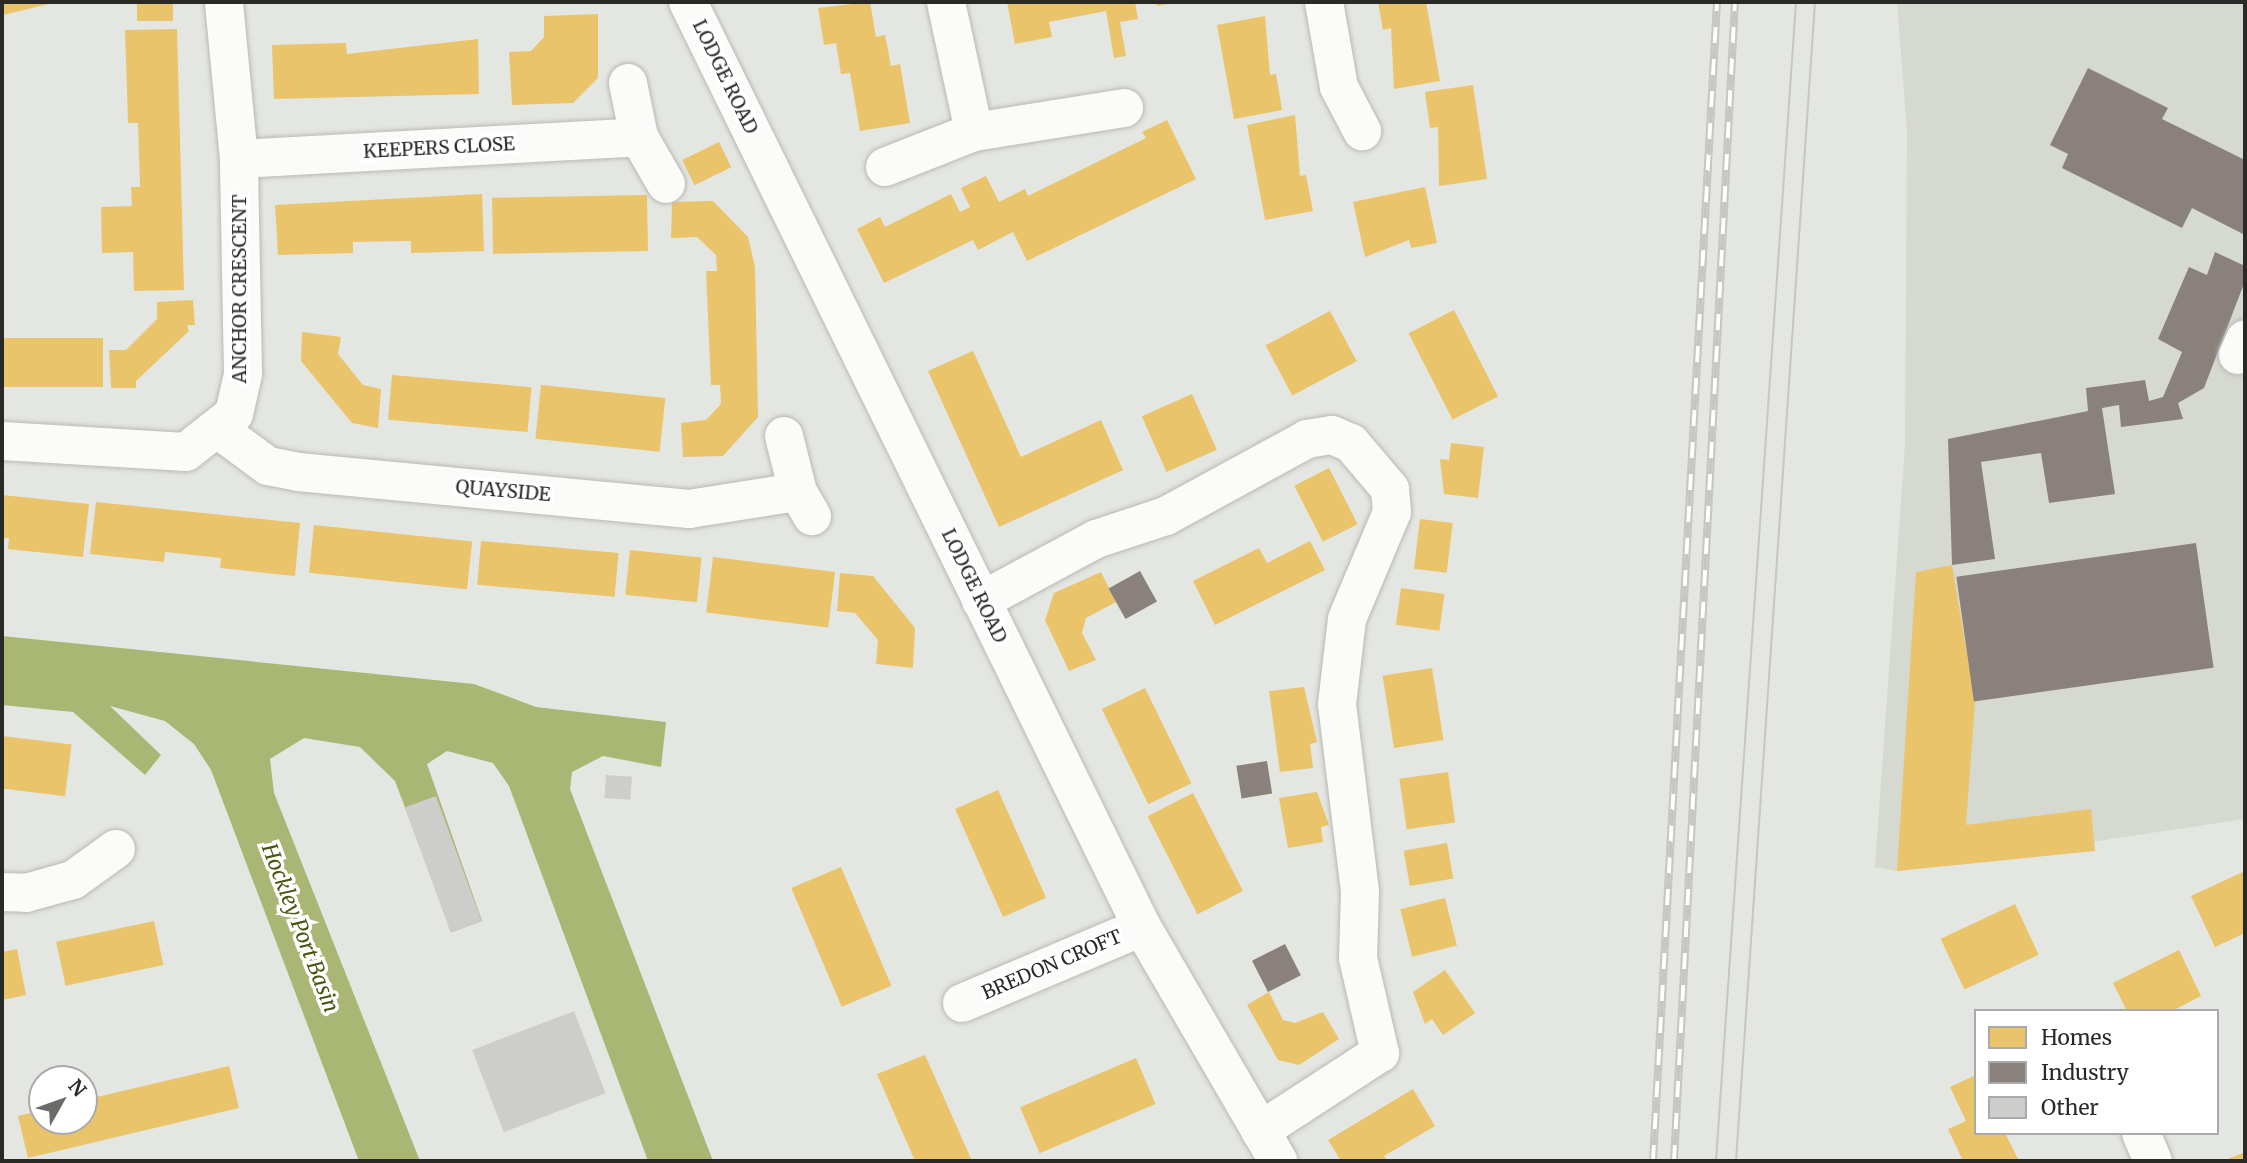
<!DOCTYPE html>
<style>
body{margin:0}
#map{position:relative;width:2247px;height:1163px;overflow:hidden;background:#e4e6e1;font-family:Merriweather,serif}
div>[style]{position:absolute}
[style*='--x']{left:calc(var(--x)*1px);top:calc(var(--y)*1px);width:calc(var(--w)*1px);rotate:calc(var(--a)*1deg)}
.built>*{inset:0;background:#d6d9cf}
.water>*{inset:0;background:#a9b674}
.homes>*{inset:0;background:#e9c46a;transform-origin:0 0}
.industry>*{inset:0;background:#8a817c;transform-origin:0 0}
.building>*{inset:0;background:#cdcecc;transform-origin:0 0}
.roads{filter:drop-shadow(0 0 2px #b8b9b6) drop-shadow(0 0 2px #b8b9b6)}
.minor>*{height:38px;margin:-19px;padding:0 19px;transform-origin:19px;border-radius:19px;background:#fbfbfa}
.tram>*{height:2px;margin:-1px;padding:0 1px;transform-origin:1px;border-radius:1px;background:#c5c6c5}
.rail>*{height:8px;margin-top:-4px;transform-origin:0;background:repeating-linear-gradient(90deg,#fff 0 16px,#c5c6c5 0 32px);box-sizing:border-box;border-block:2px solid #c5c6c5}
span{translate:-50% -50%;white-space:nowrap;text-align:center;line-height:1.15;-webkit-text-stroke:7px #fff;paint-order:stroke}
.street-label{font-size:19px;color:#292a27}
.water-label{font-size:21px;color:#49540f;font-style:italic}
.frame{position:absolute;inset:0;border:4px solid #292a27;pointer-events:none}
.legend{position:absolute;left:1974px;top:1009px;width:245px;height:126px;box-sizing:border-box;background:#fff;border:2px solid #a9aaa9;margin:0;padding:9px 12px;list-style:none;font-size:21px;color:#292a27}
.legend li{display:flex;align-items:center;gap:14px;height:35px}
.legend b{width:35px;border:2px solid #a9aaa9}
.north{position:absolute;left:28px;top:1065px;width:70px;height:70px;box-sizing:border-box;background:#fff;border:2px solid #a9aaa9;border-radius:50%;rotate:50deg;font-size:19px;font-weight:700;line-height:28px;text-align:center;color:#292a27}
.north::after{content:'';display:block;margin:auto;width:24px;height:32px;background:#6a6c68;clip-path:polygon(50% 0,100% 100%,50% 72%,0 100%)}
</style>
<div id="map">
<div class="built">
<i style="clip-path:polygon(1897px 2px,2245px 2px,2245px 819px,1897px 871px,1875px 867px,1905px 444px,1907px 132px)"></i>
</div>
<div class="water">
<i style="clip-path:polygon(2px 636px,474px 684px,536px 707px,666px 722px,661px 767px,603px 756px,572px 772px,570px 789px,713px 1161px,648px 1161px,509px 786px,493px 763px,447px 751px,427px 764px,482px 921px,452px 932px,395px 781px,360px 747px,304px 738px,270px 759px,274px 793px,420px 1161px,359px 1161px,211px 770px,194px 744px,165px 721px,110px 706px,161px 755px,145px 775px,73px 712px,2px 705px)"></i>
</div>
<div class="homes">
<i style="clip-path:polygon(2px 2px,53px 2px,53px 3px,3px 15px)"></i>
<i style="left:137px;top:2px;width:36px;height:19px"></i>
<i style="clip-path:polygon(870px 2px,876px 37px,885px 35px,891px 66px,900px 64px,910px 123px,860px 131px,850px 73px,841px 74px,836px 43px,824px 45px,818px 8px)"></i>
<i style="clip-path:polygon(1007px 2px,1135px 2px,1138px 19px,1120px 22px,1126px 56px,1114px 58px,1106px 11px,1049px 22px,1052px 37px,1015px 44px)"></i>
<i style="clip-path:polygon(1156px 2px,1173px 2px,1173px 3px,1157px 6px)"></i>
<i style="clip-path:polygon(1378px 2px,1426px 2px,1440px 81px,1394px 89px,1391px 28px,1383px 30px)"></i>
<i style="clip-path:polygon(598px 14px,598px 78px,573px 103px,512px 105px,509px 52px,531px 51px,544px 37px,544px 16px)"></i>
<i style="clip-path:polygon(1265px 16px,1270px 75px,1276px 74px,1282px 110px,1234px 119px,1217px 25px)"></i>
<i style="clip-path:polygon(177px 29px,184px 290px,134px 291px,133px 252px,102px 253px,101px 207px,132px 206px,131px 187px,140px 187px,138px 123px,128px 123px,125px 30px)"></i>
<i style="clip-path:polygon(478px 39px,479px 94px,274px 99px,272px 45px,346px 43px,347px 54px)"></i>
<i style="clip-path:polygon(1473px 85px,1487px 179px,1439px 186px,1438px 127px,1430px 128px,1425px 92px)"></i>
<i style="clip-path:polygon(1295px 115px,1300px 176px,1306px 175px,1313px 211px,1265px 220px,1247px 125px)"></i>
<i style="clip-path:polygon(1167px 120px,1196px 179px,1027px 261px,1013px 232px,978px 250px,973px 240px,884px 283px,857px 229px,880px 217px,885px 227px,951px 194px,960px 212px,970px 207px,961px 188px,986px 176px,999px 202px,1025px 189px,1028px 196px,1146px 138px,1142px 132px)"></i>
<i style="left:719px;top:142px;width:28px;height:41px;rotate:64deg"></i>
<i style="clip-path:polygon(1425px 187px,1437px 243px,1411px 248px,1409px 240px,1365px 257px,1353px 202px)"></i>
<i style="clip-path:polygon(482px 194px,484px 251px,411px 253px,411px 241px,353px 242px,353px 253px,278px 255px,275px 205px)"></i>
<i style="left:647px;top:195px;width:56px;height:155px;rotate:89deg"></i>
<i style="clip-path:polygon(713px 201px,748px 237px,755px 267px,758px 417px,723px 456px,683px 457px,681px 423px,706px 420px,721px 404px,720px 385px,711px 385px,706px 271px,717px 271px,716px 255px,697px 237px,671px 238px,672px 202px)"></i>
<i style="clip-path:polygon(193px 300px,195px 325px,187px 325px,189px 331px,136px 381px,136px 388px,111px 388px,109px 350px,126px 350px,157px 319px,157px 302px)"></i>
<i style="left:1454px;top:310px;width:97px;height:51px;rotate:63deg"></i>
<i style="left:1330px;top:311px;width:57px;height:73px;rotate:62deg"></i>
<i style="clip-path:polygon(302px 332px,341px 337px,338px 354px,363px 385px,381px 389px,378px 428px,352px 423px,301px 361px)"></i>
<i style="left:2px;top:338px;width:101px;height:49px"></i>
<i style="clip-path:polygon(973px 351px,1021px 457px,1101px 420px,1123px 470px,999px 527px,928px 371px)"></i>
<i style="left:392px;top:375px;width:140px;height:45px;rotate:5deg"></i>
<i style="left:541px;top:385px;width:125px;height:54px;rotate:6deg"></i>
<i style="left:1192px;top:394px;width:61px;height:55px;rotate:66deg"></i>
<i style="clip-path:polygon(1451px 443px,1484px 447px,1478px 498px,1444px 494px,1440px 459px,1449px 460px)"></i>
<i style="left:1329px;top:468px;width:63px;height:39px;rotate:63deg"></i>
<i style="clip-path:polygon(2px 495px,89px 504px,83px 557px,8px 549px,9px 538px,2px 538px)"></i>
<i style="clip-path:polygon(96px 502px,300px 523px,295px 576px,220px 568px,221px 558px,165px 552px,164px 562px,90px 554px)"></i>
<i style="left:1420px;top:519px;width:33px;height:50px;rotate:7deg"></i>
<i style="left:314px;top:525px;width:159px;height:48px;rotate:6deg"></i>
<i style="left:481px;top:541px;width:138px;height:44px;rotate:5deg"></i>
<i style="clip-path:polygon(1310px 541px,1325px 570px,1215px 625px,1193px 581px,1259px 548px,1267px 563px)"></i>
<i style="left:630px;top:550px;width:72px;height:45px;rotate:6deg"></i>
<i style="left:713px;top:557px;width:123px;height:56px;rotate:7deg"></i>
<i style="clip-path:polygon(1952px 565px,1975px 702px,1966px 825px,2091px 809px,2095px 851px,1897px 871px,1916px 572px)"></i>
<i style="clip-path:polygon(1101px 572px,1116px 602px,1086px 618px,1082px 633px,1096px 660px,1069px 671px,1045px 620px,1054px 593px)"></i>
<i style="clip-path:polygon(840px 573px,873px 576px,915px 628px,913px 668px,876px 664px,878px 640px,855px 613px,837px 611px)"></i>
<i style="left:1401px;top:588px;width:44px;height:37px;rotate:8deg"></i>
<i style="left:1432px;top:668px;width:73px;height:50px;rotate:81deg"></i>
<i style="clip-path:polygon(1304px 687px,1317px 742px,1310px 744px,1313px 768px,1280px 772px,1269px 691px)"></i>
<i style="left:1145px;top:688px;width:106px;height:48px;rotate:64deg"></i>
<i style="left:2px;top:736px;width:70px;height:52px;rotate:7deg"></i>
<i style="left:1448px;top:772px;width:51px;height:49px;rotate:82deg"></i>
<i style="left:998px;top:790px;width:118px;height:47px;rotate:66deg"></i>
<i style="clip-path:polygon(1317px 792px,1329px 825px,1321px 827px,1323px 842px,1288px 848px,1279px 798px)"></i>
<i style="left:1193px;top:793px;width:110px;height:51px;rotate:63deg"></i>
<i style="left:1447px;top:843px;width:36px;height:44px;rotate:80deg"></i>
<i style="left:841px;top:867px;width:129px;height:54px;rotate:67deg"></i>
<i style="clip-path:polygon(2245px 871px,2245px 933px,2215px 947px,2191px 896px)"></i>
<i style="left:1445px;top:898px;width:49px;height:46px;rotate:76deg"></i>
<i style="left:2015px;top:904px;width:56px;height:82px;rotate:65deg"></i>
<i style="left:154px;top:921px;width:45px;height:100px;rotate:78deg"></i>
<i style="clip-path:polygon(17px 949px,26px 995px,2px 1000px,2px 952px)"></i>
<i style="clip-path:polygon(2179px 950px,2201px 996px,2172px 1011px,2127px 1011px,2113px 983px)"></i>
<i style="clip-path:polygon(1445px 970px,1475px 1013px,1443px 1035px,1432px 1019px,1425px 1024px,1413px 992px)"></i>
<i style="clip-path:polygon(1269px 992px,1283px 1020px,1295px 1023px,1323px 1012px,1339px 1039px,1299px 1065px,1278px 1060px,1247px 1005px)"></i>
<i style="clip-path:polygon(925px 1055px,972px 1161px,915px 1161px,877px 1074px)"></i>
<i style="left:1136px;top:1058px;width:50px;height:126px;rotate:67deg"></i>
<i style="clip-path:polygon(229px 1066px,239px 1108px,28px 1158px,18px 1116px,42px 1110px,42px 1121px,84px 1121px,84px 1100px)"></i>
<i style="clip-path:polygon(1976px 1075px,1976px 1133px,2005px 1133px,2019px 1161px,1963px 1161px,1948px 1129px,1966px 1121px,1950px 1087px)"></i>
<i style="clip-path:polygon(1413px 1089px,1435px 1126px,1384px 1156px,1387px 1161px,1341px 1161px,1328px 1140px)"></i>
<i style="clip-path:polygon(2245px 1152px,2245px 1161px,2223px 1161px)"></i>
</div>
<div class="industry">
<i style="clip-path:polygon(2088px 68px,2168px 108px,2162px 119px,2245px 160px,2245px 235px,2192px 208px,2182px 228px,2062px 168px,2068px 154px,2050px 145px)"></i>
<i style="clip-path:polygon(2215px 252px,2245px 266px,2245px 281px,2204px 388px,2178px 403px,2183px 419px,2121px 427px,2119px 405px,2102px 408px,2115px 494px,2049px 503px,2041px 453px,1981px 462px,1995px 559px,1952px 565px,1948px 439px,2088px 411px,2086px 388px,2145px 380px,2149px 401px,2163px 397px,2182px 352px,2158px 339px,2189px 267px,2207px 275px)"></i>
<i style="left:2196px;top:543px;width:126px;height:242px;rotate:82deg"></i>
<i style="left:1140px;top:571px;width:35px;height:36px;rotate:61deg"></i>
<i style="left:1267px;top:761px;width:33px;height:31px;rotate:81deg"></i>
<i style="left:1285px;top:944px;width:35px;height:37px;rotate:63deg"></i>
</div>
<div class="building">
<i style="left:606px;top:775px;width:26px;height:23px;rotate:4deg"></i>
<i style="left:436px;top:796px;width:133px;height:33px;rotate:70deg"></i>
<i style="left:574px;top:1011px;width:88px;height:109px;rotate:69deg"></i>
</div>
<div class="roads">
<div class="minor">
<i style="--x:688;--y:2;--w:1030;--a:63.86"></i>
<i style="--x:1142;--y:927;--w:271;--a:59.8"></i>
<i style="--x:946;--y:2;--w:133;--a:77.8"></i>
<i style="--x:1324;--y:2;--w:86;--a:80"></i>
<i style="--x:1339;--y:87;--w:50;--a:62.4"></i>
<i style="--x:628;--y:83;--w:55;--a:78.5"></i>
<i style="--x:639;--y:137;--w:54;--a:60.1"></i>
<i style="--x:239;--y:159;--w:401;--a:-3.1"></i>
<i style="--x:885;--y:167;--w:96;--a:-21.5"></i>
<i style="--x:974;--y:132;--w:152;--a:-9.1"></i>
<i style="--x:2238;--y:355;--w:17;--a:-66"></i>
<i style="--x:219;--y:430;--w:61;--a:36.3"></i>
<i style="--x:268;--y:466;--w:31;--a:11"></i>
<i style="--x:298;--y:472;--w:393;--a:5.4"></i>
<i style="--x:689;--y:509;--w:110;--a:-8.9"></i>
<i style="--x:784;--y:436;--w:58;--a:76"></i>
<i style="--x:798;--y:492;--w:28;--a:60"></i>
<i style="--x:2;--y:441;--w:184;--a:3.4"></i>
<i style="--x:186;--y:452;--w:61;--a:-38.4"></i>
<i style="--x:234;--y:414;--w:41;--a:-77.3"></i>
<i style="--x:243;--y:374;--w:215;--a:-91.1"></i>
<i style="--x:239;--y:159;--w:158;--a:-95.5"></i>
<i style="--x:981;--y:601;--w:131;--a:-28.3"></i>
<i style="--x:1096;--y:539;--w:74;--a:-18.2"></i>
<i style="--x:1166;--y:516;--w:161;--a:-28.6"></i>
<i style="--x:1307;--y:439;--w:25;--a:-9"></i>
<i style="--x:1332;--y:435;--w:21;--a:23"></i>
<i style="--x:1351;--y:443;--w:60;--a:49.7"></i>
<i style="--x:1390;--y:489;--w:23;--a:85"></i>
<i style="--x:1392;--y:512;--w:116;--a:112.8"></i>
<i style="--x:1347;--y:619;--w:86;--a:96.7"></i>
<i style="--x:1337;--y:704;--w:189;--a:83"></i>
<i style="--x:1360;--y:892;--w:66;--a:91.7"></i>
<i style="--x:1358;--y:958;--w:98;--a:77"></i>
<i style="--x:1380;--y:1053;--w:143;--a:147"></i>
<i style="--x:2;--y:892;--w:24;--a:2"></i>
<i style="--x:26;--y:893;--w:49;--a:-15.5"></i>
<i style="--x:73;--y:880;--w:53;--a:-35.8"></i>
<i style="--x:962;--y:1003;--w:195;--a:-22.9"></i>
<i style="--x:2141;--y:1133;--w:30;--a:67"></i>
</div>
</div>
<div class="tram">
<i style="--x:1716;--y:1161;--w:1162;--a:-86.05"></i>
<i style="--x:1736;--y:1161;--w:1162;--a:-86.1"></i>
</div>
<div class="rail">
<i style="--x:1653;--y:1161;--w:1161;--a:-86.84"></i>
<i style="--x:1674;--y:1161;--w:1161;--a:-86.99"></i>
</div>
<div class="street-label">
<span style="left:725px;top:77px;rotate:64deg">LODGE ROAD</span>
<span style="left:439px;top:148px;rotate:-3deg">KEEPERS CLOSE</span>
<span style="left:240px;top:289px;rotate:-90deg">ANCHOR CRESCENT</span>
<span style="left:503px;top:491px;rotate:5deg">QUAYSIDE</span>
<span style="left:974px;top:586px;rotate:64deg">LODGE ROAD</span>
<span style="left:1052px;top:965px;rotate:-23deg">BREDON CROFT</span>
</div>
<div class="water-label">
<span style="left:300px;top:928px;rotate:69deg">Hockley Port Basin</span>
</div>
<div class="frame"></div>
<ul class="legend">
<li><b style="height:19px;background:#e9c46a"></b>Homes</li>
<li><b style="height:19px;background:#8a817c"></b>Industry</li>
<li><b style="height:19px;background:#cdcecc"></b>Other</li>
</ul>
<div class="north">N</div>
</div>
